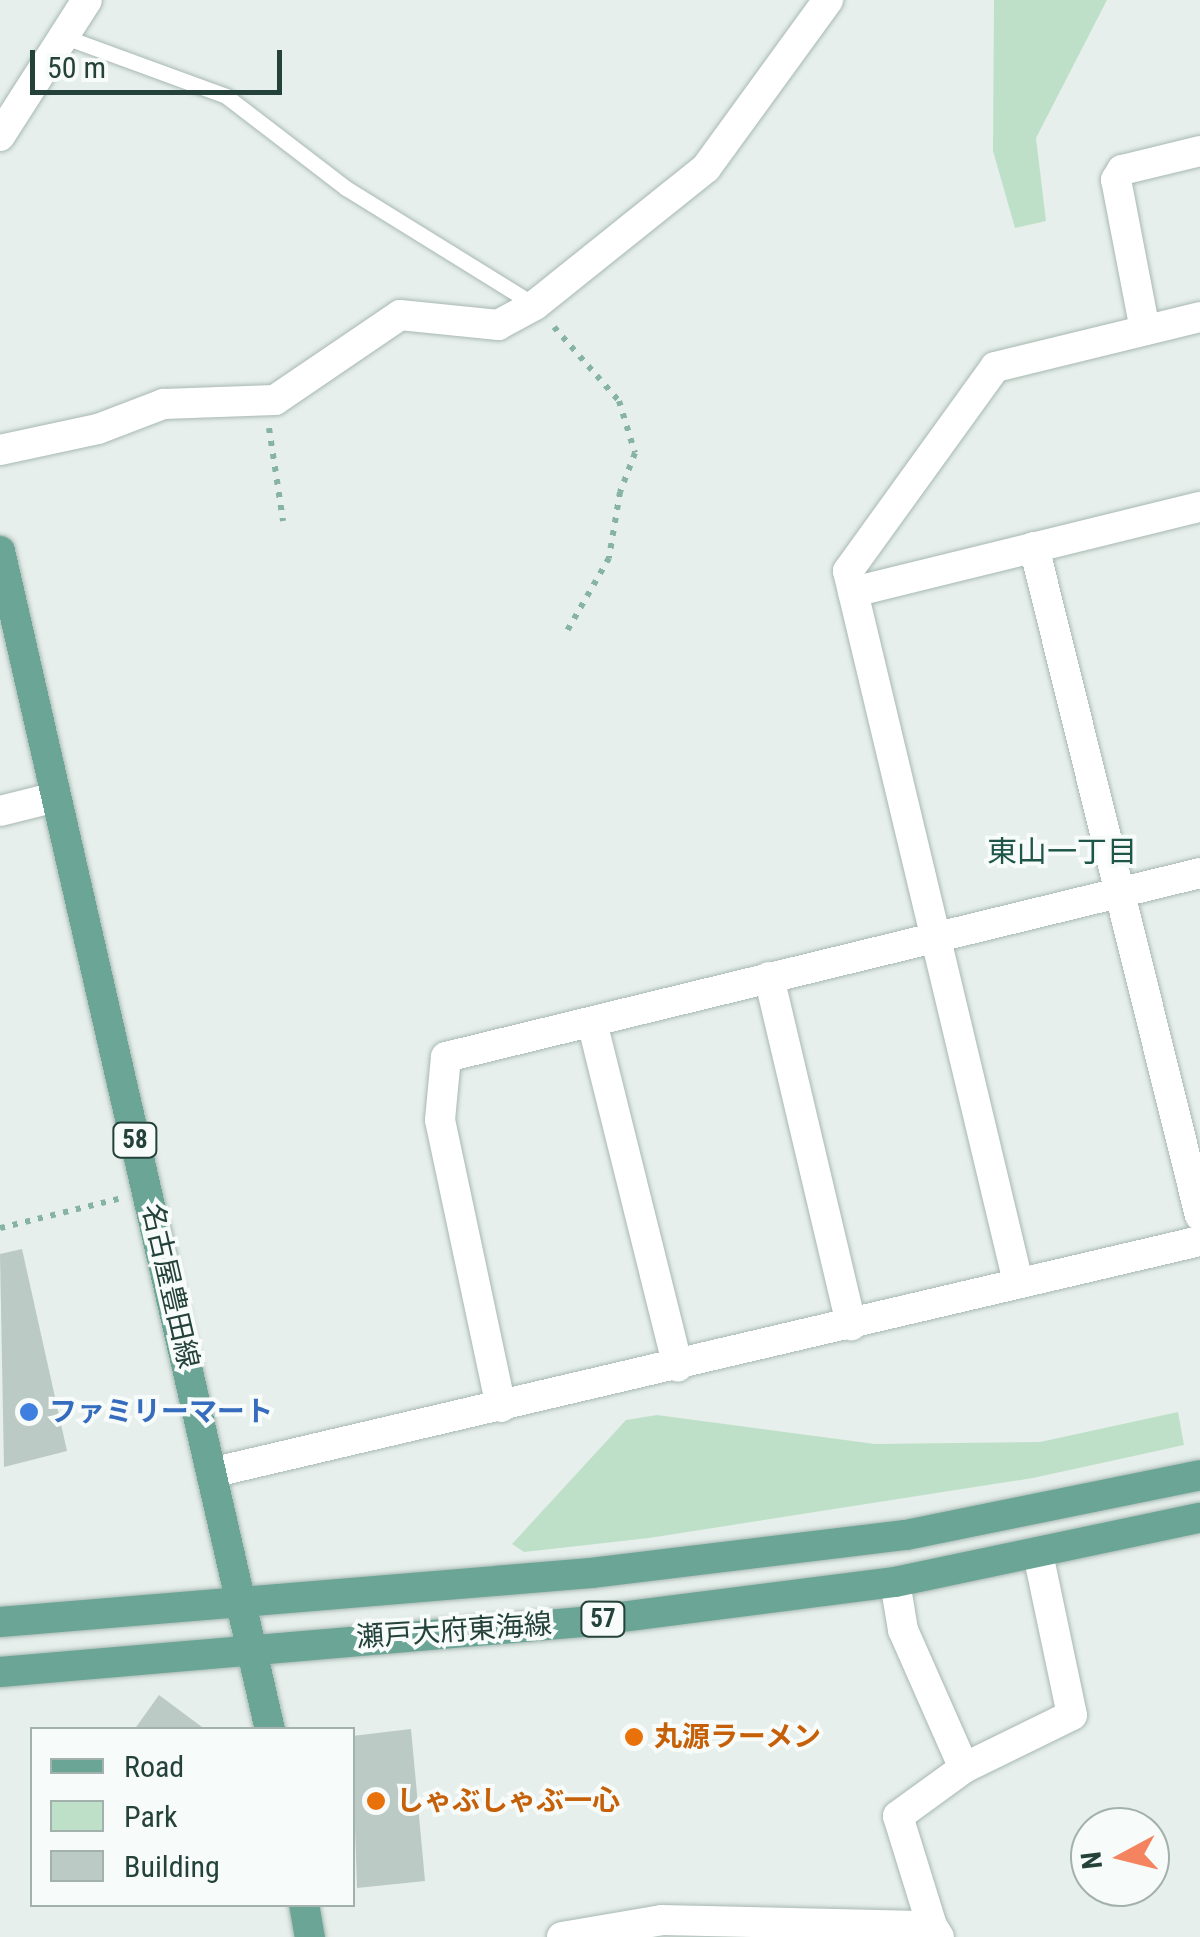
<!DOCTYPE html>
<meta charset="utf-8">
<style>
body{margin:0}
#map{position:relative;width:1200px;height:1937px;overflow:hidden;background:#e6efeb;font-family:"Roboto Condensed","Noto Sans JP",sans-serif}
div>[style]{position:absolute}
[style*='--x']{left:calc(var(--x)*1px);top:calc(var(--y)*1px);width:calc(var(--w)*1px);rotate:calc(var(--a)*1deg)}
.green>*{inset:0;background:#bfe0c8}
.building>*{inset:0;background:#bbcac4}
.path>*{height:6px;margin-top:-3px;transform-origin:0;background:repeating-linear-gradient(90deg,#86b3a5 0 5px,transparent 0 13px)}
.roads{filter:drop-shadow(0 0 2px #a8b8b2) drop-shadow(0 0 2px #a8b8b2)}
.service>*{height:15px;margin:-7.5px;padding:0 7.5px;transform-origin:7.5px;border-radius:7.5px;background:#fff}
.minor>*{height:30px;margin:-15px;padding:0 15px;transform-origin:15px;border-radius:15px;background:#fff}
.primary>*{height:30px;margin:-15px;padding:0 15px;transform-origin:15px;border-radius:15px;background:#6aa596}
.dots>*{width:28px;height:28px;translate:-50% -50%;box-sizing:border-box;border:5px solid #f7fbf9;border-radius:50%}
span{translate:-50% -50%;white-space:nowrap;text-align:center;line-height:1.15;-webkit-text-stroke:8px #f7fbf9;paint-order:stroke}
.shield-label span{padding:2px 8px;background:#f7fbf9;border:2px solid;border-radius:8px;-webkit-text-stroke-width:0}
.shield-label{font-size:25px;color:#24423a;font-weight:700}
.street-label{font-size:28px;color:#24423a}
.shop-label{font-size:28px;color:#366cbe;font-weight:700}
.left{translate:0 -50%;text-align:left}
.food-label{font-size:28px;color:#c56008;font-weight:700}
.neighbourhood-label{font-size:30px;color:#1f5548}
.legend{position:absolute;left:30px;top:1727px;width:325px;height:180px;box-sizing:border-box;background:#f7fbf9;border:2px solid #a3b1ad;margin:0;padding:12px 18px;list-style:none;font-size:30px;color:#24423a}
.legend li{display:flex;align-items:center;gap:20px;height:50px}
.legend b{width:50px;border:2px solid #a3b1ad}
.north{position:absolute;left:1070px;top:1807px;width:100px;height:100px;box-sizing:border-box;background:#f7fbf9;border:2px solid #a3b1ad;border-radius:50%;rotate:263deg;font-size:28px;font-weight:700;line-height:40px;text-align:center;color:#24423a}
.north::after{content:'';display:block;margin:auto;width:35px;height:45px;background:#f4845f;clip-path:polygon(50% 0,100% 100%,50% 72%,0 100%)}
.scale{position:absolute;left:30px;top:50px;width:252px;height:45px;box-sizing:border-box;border:5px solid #24423a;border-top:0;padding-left:12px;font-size:30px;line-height:35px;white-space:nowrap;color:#24423a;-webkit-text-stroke:8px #f7fbf9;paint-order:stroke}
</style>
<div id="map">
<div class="green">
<i style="clip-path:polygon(994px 0,1107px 0,1036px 138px,1046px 221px,1015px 228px,993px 151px)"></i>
<i style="clip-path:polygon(1178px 1412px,1184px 1445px,1033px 1478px,649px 1538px,524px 1552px,512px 1544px,626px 1420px,657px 1415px,875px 1444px,1040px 1442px)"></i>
</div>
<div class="building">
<i style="clip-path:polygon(22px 1249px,67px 1451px,4px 1467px,0 1254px)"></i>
<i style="clip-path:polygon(159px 1695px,206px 1730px,134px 1730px)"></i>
<i style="clip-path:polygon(411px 1729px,425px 1881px,357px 1888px,352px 1736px)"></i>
</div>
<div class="path">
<i style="--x:554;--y:327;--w:98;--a:48.7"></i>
<i style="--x:619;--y:401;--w:54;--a:72.9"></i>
<i style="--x:635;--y:453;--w:42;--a:111"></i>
<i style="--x:620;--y:492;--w:67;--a:99.5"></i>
<i style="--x:609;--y:558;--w:84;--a:119.9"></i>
<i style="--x:269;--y:428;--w:94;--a:81.4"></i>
<i style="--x:0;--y:1228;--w:122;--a:-13.8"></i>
</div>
<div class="roads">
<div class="service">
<i style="--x:65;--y:37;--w:171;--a:20.1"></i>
<i style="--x:226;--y:96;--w:151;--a:37.5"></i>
<i style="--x:346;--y:188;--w:222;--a:31.8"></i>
</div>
<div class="minor">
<i style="--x:0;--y:136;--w:161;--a:-57.4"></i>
<i style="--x:1145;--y:330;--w:153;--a:-100.9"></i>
<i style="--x:1116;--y:180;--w:12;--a:-59"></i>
<i style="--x:1122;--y:170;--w:80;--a:-13.7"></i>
<i style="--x:0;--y:450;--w:100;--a:-12.1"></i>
<i style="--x:98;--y:429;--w:70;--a:-21"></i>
<i style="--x:163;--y:404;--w:112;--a:-2"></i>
<i style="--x:275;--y:400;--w:151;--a:-34.2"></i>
<i style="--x:400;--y:315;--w:99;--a:5.8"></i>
<i style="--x:498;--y:325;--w:42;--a:-28.4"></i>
<i style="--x:535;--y:305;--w:219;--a:-38.7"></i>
<i style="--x:706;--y:168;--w:208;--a:-54"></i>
<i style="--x:1034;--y:547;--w:689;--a:76.06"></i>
<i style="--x:853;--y:592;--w:357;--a:-13.8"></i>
<i style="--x:0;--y:811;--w:54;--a:-14"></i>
<i style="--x:769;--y:977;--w:358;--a:76.7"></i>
<i style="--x:592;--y:1022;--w:355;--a:76"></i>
<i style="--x:1018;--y:1282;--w:731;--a:-103.45"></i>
<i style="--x:848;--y:571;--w:251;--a:-54.2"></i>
<i style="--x:995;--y:367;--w:211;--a:-13.7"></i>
<i style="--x:501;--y:1407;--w:293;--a:-102"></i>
<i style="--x:440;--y:1120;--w:63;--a:-84.6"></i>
<i style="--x:446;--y:1057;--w:776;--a:-13.71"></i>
<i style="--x:215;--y:1472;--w:1012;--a:-13.2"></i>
<i style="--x:895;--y:1582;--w:49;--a:80.5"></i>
<i style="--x:903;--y:1630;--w:151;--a:66.2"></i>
<i style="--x:932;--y:1926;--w:115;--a:-107.2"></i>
<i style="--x:898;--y:1816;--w:82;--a:-36"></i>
<i style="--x:964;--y:1768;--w:120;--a:-26.1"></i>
<i style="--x:1072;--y:1715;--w:165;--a:-101.9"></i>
<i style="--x:562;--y:1937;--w:101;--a:-9.6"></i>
<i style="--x:662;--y:1920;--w:270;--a:1.3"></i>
<i style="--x:932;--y:1926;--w:13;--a:58"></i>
</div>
<div class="primary">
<i style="--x:0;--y:551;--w:1210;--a:77.1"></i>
<i style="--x:0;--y:1622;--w:593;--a:-4.74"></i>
<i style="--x:591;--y:1573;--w:317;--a:-6.9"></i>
<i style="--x:906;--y:1535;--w:300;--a:-11.5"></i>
<i style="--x:0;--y:1672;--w:584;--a:-4.91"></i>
<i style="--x:582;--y:1622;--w:316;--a:-7.3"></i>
<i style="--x:895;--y:1582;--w:312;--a:-11.9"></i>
<i style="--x:304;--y:1904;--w:34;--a:80"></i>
</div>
</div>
<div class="dots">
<i style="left:29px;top:1412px;background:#3f7fe0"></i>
<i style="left:634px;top:1737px;background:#e8710a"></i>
<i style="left:376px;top:1801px;background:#e8710a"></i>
</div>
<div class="shield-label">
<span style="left:135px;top:1140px">58</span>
<span style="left:603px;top:1619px">57</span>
</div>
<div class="street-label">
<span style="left:170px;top:1286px;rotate:77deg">名古屋豊田線</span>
<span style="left:454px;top:1631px;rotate:-4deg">瀬戸大府東海線</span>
</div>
<div class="shop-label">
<span class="left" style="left:49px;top:1412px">ファミリーマート</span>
</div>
<div class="food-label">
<span class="left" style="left:654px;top:1737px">丸源ラーメン</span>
<span class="left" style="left:396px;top:1801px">しゃぶしゃぶ一心</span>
</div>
<div class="neighbourhood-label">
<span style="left:1062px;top:852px">東山一丁目</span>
</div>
<ul class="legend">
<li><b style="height:12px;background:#6aa596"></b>Road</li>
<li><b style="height:28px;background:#bfe0c8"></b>Park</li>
<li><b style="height:28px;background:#bbcac4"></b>Building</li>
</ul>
<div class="north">N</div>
<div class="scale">50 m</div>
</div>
